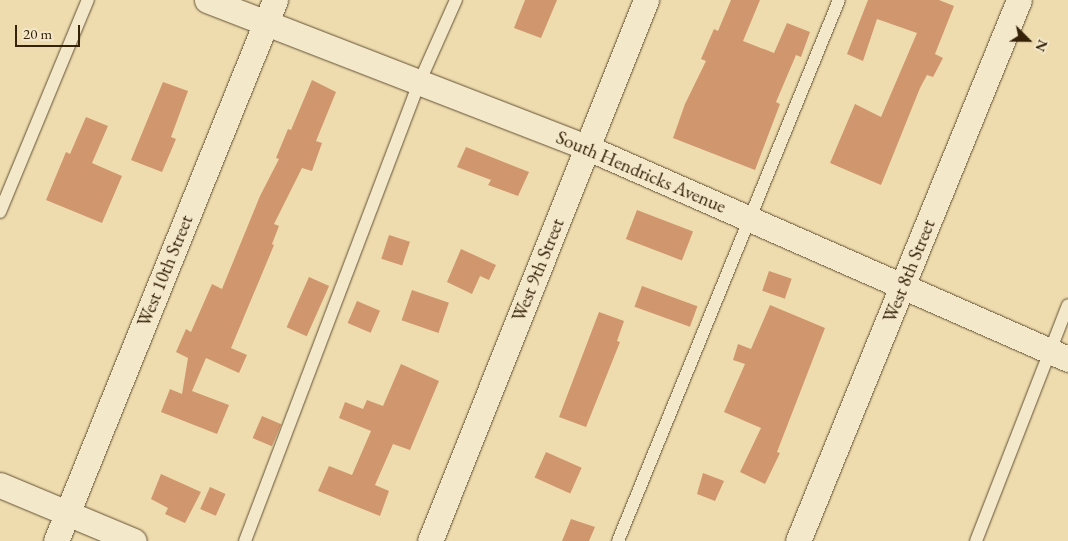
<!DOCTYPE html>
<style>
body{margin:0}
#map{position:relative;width:1068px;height:541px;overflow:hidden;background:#eedcaf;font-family:"EB Garamond",serif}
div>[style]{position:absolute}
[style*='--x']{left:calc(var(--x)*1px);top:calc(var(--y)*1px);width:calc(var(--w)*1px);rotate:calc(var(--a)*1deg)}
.building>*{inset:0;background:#d0966d;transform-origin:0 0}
.roads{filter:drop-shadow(0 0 1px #635032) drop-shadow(0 0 1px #635032)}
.service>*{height:12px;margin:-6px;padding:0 6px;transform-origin:6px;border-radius:6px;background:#f4e8cb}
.minor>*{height:25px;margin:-12.5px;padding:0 12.5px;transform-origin:12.5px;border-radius:12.5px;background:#f4e8cb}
span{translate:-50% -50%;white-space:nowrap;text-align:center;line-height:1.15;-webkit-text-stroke:4px #f4e8cb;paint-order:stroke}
.street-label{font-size:19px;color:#352208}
.north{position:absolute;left:1003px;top:15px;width:50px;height:50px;-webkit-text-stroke:4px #f4e8cb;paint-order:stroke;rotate:113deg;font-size:14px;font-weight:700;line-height:20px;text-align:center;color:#352208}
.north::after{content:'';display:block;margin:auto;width:18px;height:22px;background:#352208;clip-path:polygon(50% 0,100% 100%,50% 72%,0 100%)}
.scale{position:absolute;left:15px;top:25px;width:65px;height:22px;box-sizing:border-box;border:2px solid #352208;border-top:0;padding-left:6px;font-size:15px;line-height:18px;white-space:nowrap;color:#352208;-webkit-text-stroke:4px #f4e8cb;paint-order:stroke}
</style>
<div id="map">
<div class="building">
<i style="clip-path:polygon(525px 0,557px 0,541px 38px,514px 28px)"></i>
<i style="clip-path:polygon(731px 0,760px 0,743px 41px,774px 53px,787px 23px,810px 32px,801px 57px,796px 55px,776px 102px,780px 104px,755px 170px,673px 138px,685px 104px,706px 61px,701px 59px,714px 29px,718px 31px)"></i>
<i style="clip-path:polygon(868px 0,939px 0,954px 6px,935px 54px,943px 58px,933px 77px,927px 75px,920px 88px,881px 185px,830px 163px,855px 104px,881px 117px,917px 33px,877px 19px,863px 61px,847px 54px)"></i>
<i style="clip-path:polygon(312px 80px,336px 92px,316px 141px,322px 143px,312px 171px,302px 168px,274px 224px,279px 226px,272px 244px,274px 245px,231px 348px,247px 355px,239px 373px,206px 358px,192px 391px,229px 405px,217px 434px,161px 412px,170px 389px,182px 394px,188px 358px,176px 352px,186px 329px,191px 332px,212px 284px,222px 289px,260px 196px,279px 159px,276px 158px,288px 129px,291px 130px)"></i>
<i style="clip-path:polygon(163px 82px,188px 91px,171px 137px,176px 139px,162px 172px,131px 160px)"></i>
<i style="clip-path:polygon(86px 117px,108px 126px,92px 163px,122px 176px,102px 223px,46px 200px,66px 152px,70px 154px)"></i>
<i style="clip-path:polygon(466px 147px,529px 172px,518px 196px,488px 185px,491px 180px,457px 167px)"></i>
<i style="left:637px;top:210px;width:60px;height:31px;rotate:21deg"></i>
<i style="left:389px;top:235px;width:22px;height:25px;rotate:18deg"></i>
<i style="clip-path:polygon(461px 249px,496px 265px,489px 280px,480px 276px,472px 294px,447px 282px)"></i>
<i style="left:769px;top:271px;width:24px;height:21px;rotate:19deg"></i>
<i style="left:309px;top:277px;width:22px;height:55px;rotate:24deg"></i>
<i style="left:642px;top:286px;width:59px;height:22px;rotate:20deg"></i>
<i style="left:412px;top:290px;width:39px;height:32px;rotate:19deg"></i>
<i style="left:357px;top:301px;width:25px;height:24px;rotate:23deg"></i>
<i style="clip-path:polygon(770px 305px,825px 328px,777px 452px,780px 453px,765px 484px,740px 472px,761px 428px,724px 412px,745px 364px,733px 360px,738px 344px,751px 349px)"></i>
<i style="clip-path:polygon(599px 312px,624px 321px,617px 341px,620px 342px,586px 427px,559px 417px)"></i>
<i style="clip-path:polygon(401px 364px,439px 381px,410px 450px,393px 444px,375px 485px,389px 491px,380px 516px,318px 491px,329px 466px,352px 475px,371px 431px,339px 418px,345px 402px,363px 409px,367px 400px,383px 406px)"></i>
<i style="left:262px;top:416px;width:21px;height:24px;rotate:23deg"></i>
<i style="left:546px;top:452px;width:39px;height:28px;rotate:24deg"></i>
<i style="clip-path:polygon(703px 473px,724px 481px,715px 501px,697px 494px)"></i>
<i style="clip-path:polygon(161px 474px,201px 492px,185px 523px,165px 514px,168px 508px,151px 499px)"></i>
<i style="left:210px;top:487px;width:17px;height:24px;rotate:24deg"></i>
<i style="clip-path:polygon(571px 519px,595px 527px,589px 541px,562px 541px)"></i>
</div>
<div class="roads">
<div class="service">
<i style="--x:0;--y:212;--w:230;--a:-67.5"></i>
<i style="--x:245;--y:541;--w:490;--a:-69.2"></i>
<i style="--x:419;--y:83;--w:91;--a:-66"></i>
<i style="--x:618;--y:541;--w:584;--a:-67.78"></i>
<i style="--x:976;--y:541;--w:253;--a:-68.7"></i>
</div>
<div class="minor">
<i style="--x:207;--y:0;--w:407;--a:21.2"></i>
<i style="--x:586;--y:147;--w:527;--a:23.74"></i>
<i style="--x:0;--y:485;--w:145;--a:22.7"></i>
<i style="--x:56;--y:541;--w:584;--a:-67.96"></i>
<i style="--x:430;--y:541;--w:583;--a:-68.24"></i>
<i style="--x:798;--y:541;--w:584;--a:-67.78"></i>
</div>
</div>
<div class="street-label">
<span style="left:641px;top:172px;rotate:23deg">South Hendricks Avenue</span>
<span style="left:538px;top:270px;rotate:-68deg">West 9th Street</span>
<span style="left:165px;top:271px;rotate:-68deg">West 10th Street</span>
<span style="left:909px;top:271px;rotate:-68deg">West 8th Street</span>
</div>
<div class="north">N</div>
<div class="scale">20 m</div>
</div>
